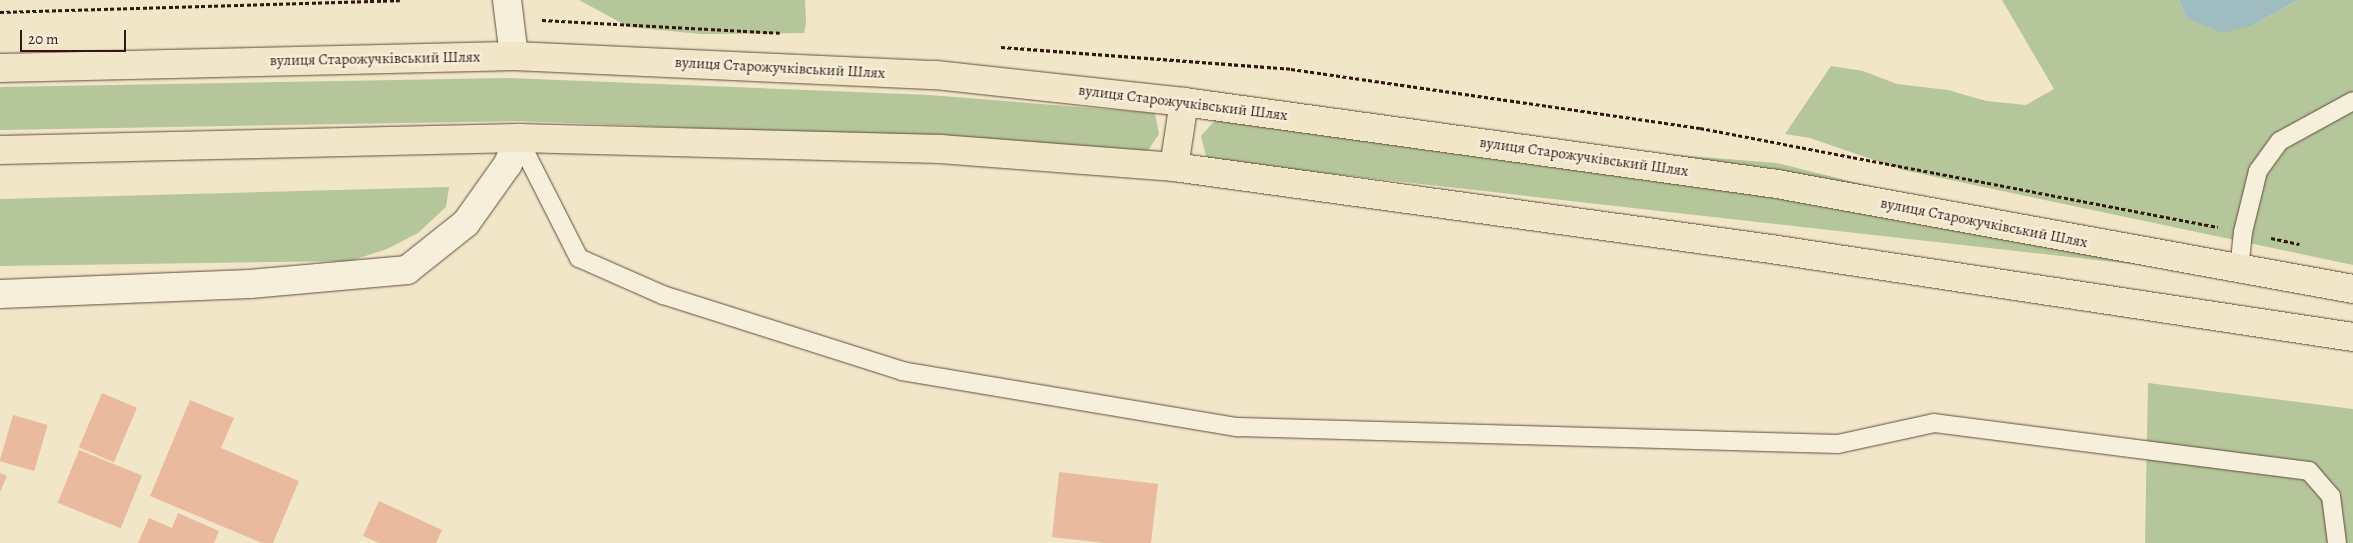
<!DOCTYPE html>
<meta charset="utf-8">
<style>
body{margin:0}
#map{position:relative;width:2353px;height:543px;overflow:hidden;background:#f1e6c8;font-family:Alegreya,serif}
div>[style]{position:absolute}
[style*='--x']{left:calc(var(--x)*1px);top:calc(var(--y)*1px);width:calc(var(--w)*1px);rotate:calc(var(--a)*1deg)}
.green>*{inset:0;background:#b4c69a}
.water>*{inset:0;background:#9fbdc0}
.building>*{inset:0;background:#eaba9e;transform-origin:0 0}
.path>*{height:3px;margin-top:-1.5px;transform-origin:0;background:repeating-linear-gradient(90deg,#33170e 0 4px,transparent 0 6.5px)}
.roads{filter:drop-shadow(0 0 1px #624b3c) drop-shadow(0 0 1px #624b3c)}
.service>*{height:18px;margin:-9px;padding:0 9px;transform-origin:9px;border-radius:9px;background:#f6efdb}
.tertiary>*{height:28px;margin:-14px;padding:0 14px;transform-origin:14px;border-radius:14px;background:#f6efdb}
.primary>*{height:28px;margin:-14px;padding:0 14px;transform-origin:14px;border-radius:14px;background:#f1e6c8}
span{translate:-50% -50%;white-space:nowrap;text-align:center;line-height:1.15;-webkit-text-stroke:4.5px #f6efdb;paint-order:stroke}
.street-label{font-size:15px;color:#33170e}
.scale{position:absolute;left:20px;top:30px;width:106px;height:22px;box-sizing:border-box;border:2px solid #33170e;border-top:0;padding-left:6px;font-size:15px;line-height:18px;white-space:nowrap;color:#33170e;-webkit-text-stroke:4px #f6efdb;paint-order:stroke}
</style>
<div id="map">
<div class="green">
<i style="clip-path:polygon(579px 0,805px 0,806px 23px,804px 33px,701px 34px,629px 27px)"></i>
<i style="clip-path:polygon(2002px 0,2179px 0,2186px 18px,2253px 25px,2298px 0,2353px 0,2353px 265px,1903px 170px,1810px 138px,1785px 134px,1831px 66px,1863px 71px,1897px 84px,1948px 90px,1986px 101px,2026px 105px,2054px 89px)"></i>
<i style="clip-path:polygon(509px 78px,929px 95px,1155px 113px,1159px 134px,1147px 152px,943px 138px,518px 121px,0 130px,0 87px)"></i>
<i style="clip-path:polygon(1217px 118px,1777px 163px,2221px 274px,1207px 160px,1201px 136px)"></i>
<i style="clip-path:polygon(449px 187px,446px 207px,418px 233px,387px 249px,350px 261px,0 266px,0 199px)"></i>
<i style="clip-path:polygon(2148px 383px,2353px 409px,2353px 543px,2145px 543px)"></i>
</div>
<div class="water">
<i style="clip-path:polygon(2179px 0,2298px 0,2253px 25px,2223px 33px,2186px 18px)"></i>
</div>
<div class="building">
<i style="left:102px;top:393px;width:38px;height:59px;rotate:23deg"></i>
<i style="clip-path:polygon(190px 400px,234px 418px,221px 448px,299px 481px,273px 543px,262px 543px,150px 496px)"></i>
<i style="left:13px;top:415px;width:36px;height:48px;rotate:16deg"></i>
<i style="left:79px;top:450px;width:68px;height:57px;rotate:22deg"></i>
<i style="clip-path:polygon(1059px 472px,1158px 484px,1151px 543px,1105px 543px,1052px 537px)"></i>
<i style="clip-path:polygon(0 473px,7px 476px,0 492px)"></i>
<i style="clip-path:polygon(379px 501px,442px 530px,436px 543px,379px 543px,363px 536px)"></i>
<i style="clip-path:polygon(178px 513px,219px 531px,214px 543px,138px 543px,149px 518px,172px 528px)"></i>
</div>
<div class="path">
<i style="--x:0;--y:12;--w:400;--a:-1.7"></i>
<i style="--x:542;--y:20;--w:238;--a:3.1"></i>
<i style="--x:1001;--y:47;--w:291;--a:4.3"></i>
<i style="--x:1291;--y:69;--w:413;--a:8.2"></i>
<i style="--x:1700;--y:128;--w:527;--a:10.82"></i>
<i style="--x:2271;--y:238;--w:29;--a:12"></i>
</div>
<div class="roads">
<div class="service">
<i style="--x:518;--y:138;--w:135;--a:63.1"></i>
<i style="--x:579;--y:258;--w:92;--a:23.8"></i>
<i style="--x:663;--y:295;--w:251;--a:17.6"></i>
<i style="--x:902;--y:371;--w:341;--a:9.5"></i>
<i style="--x:1238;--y:427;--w:600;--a:1.62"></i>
<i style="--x:1838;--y:444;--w:98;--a:-12.3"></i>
<i style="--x:1934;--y:423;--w:378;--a:7.3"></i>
<i style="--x:2309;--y:471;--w:33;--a:49"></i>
<i style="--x:2331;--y:496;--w:47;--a:82.7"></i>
<i style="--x:2239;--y:270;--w:38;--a:-84"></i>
<i style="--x:2243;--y:232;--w:63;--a:-76.2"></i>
<i style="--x:2258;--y:171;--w:37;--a:-54"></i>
<i style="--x:2280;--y:141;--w:83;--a:-28.7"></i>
</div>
<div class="tertiary">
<i style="--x:507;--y:0;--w:56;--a:82.9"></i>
<i style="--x:0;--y:294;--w:250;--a:-2.3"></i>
<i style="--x:250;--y:284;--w:158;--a:-5.1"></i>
<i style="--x:407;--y:270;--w:75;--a:-38.5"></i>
<i style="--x:466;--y:223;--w:72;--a:-54.6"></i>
<i style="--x:508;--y:164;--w:28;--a:-69"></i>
</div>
<div class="primary">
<i style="--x:0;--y:68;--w:514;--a:-1.34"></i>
<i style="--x:514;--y:56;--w:422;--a:2.6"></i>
<i style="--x:936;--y:75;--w:249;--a:6.2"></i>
<i style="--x:1184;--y:102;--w:599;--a:7.87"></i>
<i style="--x:1777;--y:184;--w:585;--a:10.33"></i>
<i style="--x:0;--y:150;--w:518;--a:-1.33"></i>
<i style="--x:518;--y:138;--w:423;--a:1.5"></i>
<i style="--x:941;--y:149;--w:234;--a:4.4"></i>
<i style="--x:1174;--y:167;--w:603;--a:7.82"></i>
<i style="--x:1771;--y:249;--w:589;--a:8.6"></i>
<i style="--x:1174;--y:167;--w:66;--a:-81.3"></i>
</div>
</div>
<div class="street-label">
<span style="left:375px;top:59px;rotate:-1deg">вулиця Старожучківський Шлях</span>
<span style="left:780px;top:68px;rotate:3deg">вулиця Старожучківський Шлях</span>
<span style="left:1183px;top:103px;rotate:7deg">вулиця Старожучківський Шлях</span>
<span style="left:1584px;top:157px;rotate:8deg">вулиця Старожучківський Шлях</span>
<span style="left:1984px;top:223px;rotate:11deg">вулиця Старожучківський Шлях</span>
</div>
<div class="scale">20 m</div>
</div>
